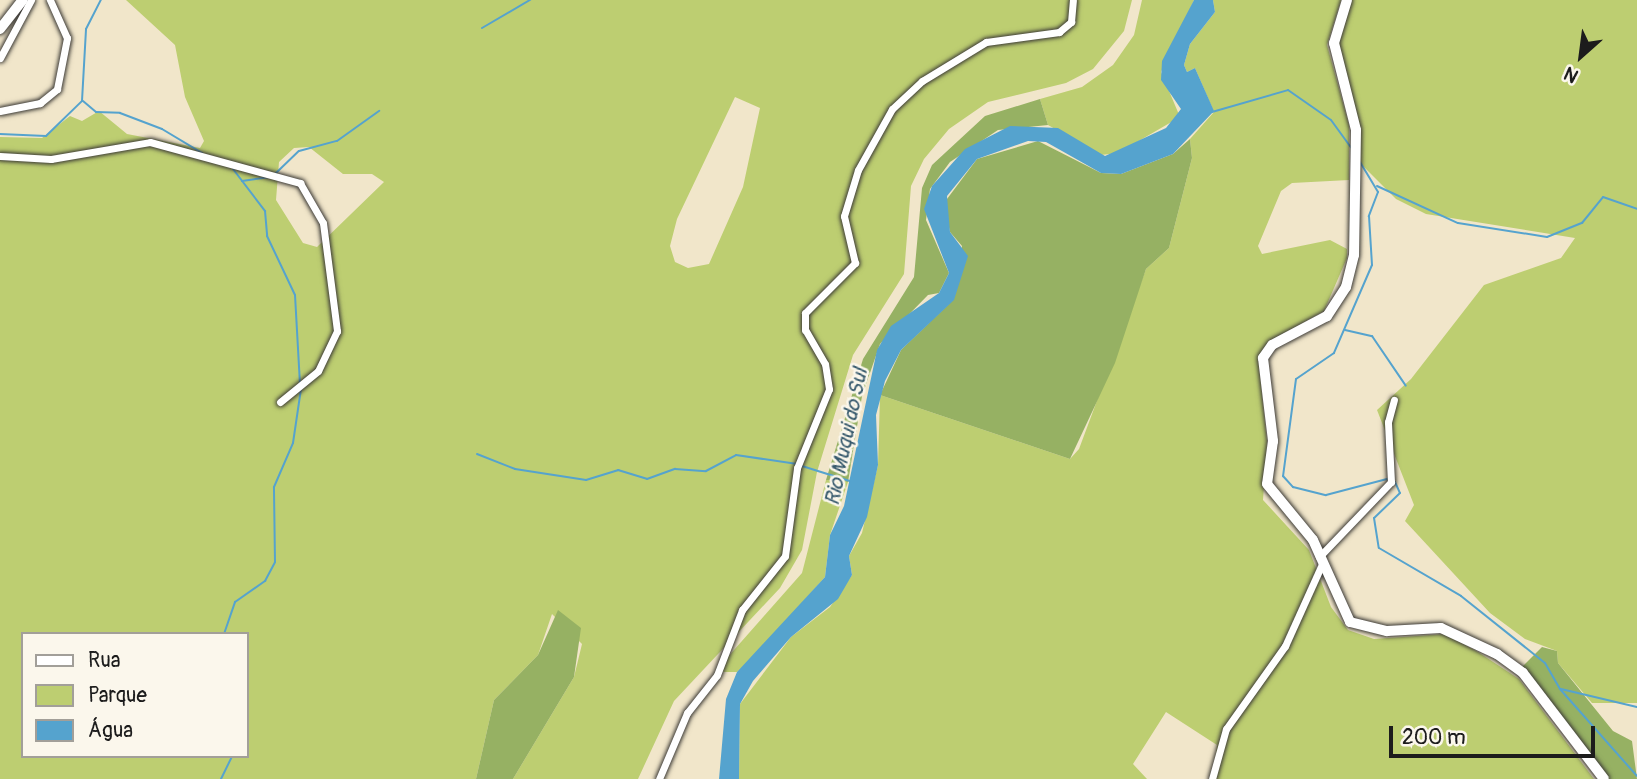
<!DOCTYPE html>
<meta charset="utf-8">
<style>
body{margin:0}
#map{position:relative;width:1637px;height:779px;overflow:hidden;background:#f1e6ca;font-family:Pangolin,sans-serif}
div>[style]{position:absolute}
[style*='--x']{left:calc(var(--x)*1px);top:calc(var(--y)*1px);width:calc(var(--w)*1px);rotate:calc(var(--a)*1deg)}
.green>*{inset:0;background:#bdce71}
.forest>*{inset:0;background:#96b163}
.water>*{inset:0;background:#55a3ce}
.stream>*{height:2px;margin:-1px;padding:0 1px;transform-origin:1px;border-radius:1px;background:#55a3ce}
.roads{filter:drop-shadow(0 0 2px #3c3a36) drop-shadow(0 0 2px #3c3a36)}
.minor>*{height:7px;margin:-3.5px;padding:0 3.5px;transform-origin:3.5px;border-radius:3.5px;background:#fff}
.secondary>*{height:10px;margin:-5px;padding:0 5px;transform-origin:5px;border-radius:5px;background:#fff}
.primary>*{height:10px;margin:-5px;padding:0 5px;transform-origin:5px;border-radius:5px;background:#fff}
span{translate:-50% -50%;white-space:nowrap;text-align:center;line-height:1.15;-webkit-text-stroke:5px #fbf7ec;paint-order:stroke}
.water-label{font-size:21px;color:#36596c;font-style:italic}
.legend{position:absolute;left:21px;top:632px;width:228px;height:126px;box-sizing:border-box;background:#fbf7ec;border:2px solid #a29f99;margin:0;padding:9px 12px;list-style:none;font-size:21px;color:#1c1c1c}
.legend li{display:flex;align-items:center;gap:14px;height:35px}
.legend b{width:35px;border:2px solid #a29f99}
.north{position:absolute;left:1546px;top:21px;width:70px;height:70px;-webkit-text-stroke:5px #fbf7ec;paint-order:stroke;rotate:208deg;font-size:19px;font-weight:700;line-height:28px;text-align:center;color:#1c1c1c}
.north::after{content:'';display:block;margin:auto;width:24px;height:32px;background:#1c1c1c;clip-path:polygon(50% 0,100% 100%,50% 72%,0 100%)}
.scale{position:absolute;left:1389px;top:726px;width:206px;height:32px;box-sizing:border-box;border:4px solid #1c1c1c;border-top:0;padding-left:9px;font-size:21px;line-height:24px;white-space:nowrap;color:#1c1c1c;-webkit-text-stroke:5px #fbf7ec;paint-order:stroke}
</style>
<div id="map">
<div class="green">
<i style="clip-path:polygon(evenodd,126px 0,1132px 0,1124px 31px,1093px 69px,1066px 83px,988px 102px,949px 129px,924px 159px,911px 186px,904px 274px,853px 355px,817px 472px,802px 550px,780px 588px,674px 701px,638px 779px,513px 779px,574px 677px,582px 644px,552px 614px,538px 655px,494px 700px,476px 779px,0 779px,0 137px,42px 138px,70px 116px,82px 121px,99px 111px,127px 134px,200px 148px,204px 141px,185px 97px,175px 45px,126px 0,735px 97px,760px 108px,743px 187px,709px 264px,688px 268px,675px 262px,670px 246px,677px 219px,735px 97px,126px 0,309px 147px,343px 174px,372px 174px,384px 182px,317px 247px,303px 243px,276px 200px,279px 162px,294px 148px,309px 147px,126px 0,23px 634px,247px 634px,247px 756px,23px 756px,23px 634px)"></i>
<i style="clip-path:polygon(1142px 0,1194px 0,1161px 72px,1180px 117px,1118px 153px,1101px 155px,1048px 125px,1040px 99px,1082px 87px,1113px 65px,1134px 35px)"></i>
<i style="clip-path:polygon(1213px 0,1341px 0,1327px 45px,1349px 125px,1349px 180px,1292px 183px,1281px 191px,1258px 246px,1262px 254px,1330px 240px,1347px 249px,1347px 258px,1324px 311px,1268px 342px,1258px 357px,1267px 442px,1263px 500px,1309px 550px,1331px 607px,1348px 630px,1374px 639px,1445px 634px,1478px 652px,1519px 679px,1594px 779px,1213px 779px,1217px 745px,1166px 712px,1133px 764px,1147px 779px,739px 779px,740px 704px,791px 637px,830px 607px,852px 575px,849px 556px,862px 533px,878px 465px,880px 395px,1070px 459px,1079px 449px,1146px 269px,1169px 248px,1192px 158px,1190px 139px,1214px 112px,1195px 68px,1187px 72px,1184px 65px,1190px 44px,1215px 12px)"></i>
<i style="clip-path:polygon(1351px 0,1637px 0,1637px 703px,1592px 703px,1558px 663px,1557px 651px,1525px 639px,1490px 613px,1405px 521px,1414px 505px,1377px 410px,1411px 379px,1484px 285px,1561px 258px,1575px 238px,1426px 214px,1396px 199px,1360px 163px,1356px 113px,1338px 54px,1340px 19px)"></i>
<i style="clip-path:polygon(826px 480px,848px 482px,830px 535px,825px 577px,749px 662px,737px 672px,724px 672px,719px 667px,802px 573px)"></i>
</div>
<div class="forest">
<i style="clip-path:polygon(1040px 99px,1048px 125px,998px 130px,950px 162px,930px 189px,926px 220px,949px 273px,939px 293px,928px 295px,880px 344px,862px 396px,848px 482px,826px 480px,863px 359px,914px 277px,922px 188px,932px 165px,985px 116px)"></i>
<i style="clip-path:polygon(1190px 139px,1192px 158px,1169px 248px,1146px 269px,1115px 363px,1070px 459px,880px 395px,901px 350px,953px 300px,962px 246px,950px 232px,944px 203px,977px 159px,1038px 141px,1101px 173px,1121px 174px,1173px 154px)"></i>
<i style="clip-path:polygon(558px 610px,581px 628px,574px 677px,513px 779px,476px 779px,494px 700px,538px 655px)"></i>
<i style="clip-path:polygon(1542px 647px,1557px 651px,1558px 663px,1613px 731px,1632px 741px,1637px 779px,1607px 779px,1520px 669px)"></i>
</div>
<div class="water">
<i style="clip-path:polygon(1194px 0,1213px 0,1215px 12px,1190px 44px,1184px 65px,1187px 72px,1195px 68px,1214px 111px,1173px 154px,1121px 174px,1101px 173px,1046px 142px,1028px 141px,977px 159px,947px 196px,950px 232px,968px 256px,954px 300px,901px 350px,885px 381px,876px 415px,878px 465px,867px 517px,849px 556px,852px 575px,838px 599px,791px 637px,753px 681px,740px 704px,739px 779px,719px 779px,726px 699px,737px 672px,825px 577px,830px 535px,844px 506px,877px 350px,891px 326px,939px 293px,949px 273px,924px 209px,932px 186px,965px 149px,1010px 126px,1058px 128px,1105px 156px,1166px 128px,1181px 109px,1161px 80px,1162px 61px)"></i>
</div>
<div class="stream">
<i style="--x:482;--y:28;--w:56;--a:-30.3"></i>
<i style="--x:83;--y:101;--w:17;--a:40"></i>
<i style="--x:96;--y:112;--w:24;--a:2"></i>
<i style="--x:120;--y:113;--w:45;--a:20.9"></i>
<i style="--x:162;--y:129;--w:47;--a:31"></i>
<i style="--x:1212;--y:112;--w:79;--a:-16.1"></i>
<i style="--x:1288;--y:90;--w:52;--a:34.9"></i>
<i style="--x:1331;--y:120;--w:34;--a:54"></i>
<i style="--x:0;--y:134;--w:46;--a:2.5"></i>
<i style="--x:46;--y:136;--w:50;--a:-44.2"></i>
<i style="--x:82;--y:101;--w:72;--a:-86.8"></i>
<i style="--x:86;--y:29;--w:33;--a:-63"></i>
<i style="--x:1360;--y:162;--w:35;--a:59"></i>
<i style="--x:1378;--y:192;--w:26;--a:111"></i>
<i style="--x:1369;--y:216;--w:49;--a:86.5"></i>
<i style="--x:1372;--y:265;--w:96;--a:113.4"></i>
<i style="--x:1334;--y:353;--w:46;--a:145.6"></i>
<i style="--x:1296;--y:379;--w:98;--a:97.6"></i>
<i style="--x:1283;--y:476;--w:15;--a:48"></i>
<i style="--x:1293;--y:487;--w:34;--a:14"></i>
<i style="--x:1326;--y:495;--w:63;--a:-14.7"></i>
<i style="--x:233;--y:169;--w:53;--a:52.7"></i>
<i style="--x:265;--y:211;--w:25;--a:85"></i>
<i style="--x:267;--y:236;--w:65;--a:64.6"></i>
<i style="--x:295;--y:295;--w:89;--a:86.8"></i>
<i style="--x:275;--y:174;--w:33;--a:-44"></i>
<i style="--x:299;--y:151;--w:39;--a:-15"></i>
<i style="--x:337;--y:141;--w:52;--a:-35.5"></i>
<i style="--x:242;--y:181;--w:28;--a:-8"></i>
<i style="--x:1377;--y:186;--w:89;--a:24.6"></i>
<i style="--x:1458;--y:223;--w:90;--a:8.9"></i>
<i style="--x:1547;--y:237;--w:38;--a:-22"></i>
<i style="--x:1582;--y:223;--w:33;--a:-51"></i>
<i style="--x:1603;--y:197;--w:36;--a:19"></i>
<i style="--x:1345;--y:330;--w:28;--a:13"></i>
<i style="--x:1372;--y:336;--w:60;--a:55.8"></i>
<i style="--x:477;--y:454;--w:41;--a:21.5"></i>
<i style="--x:515;--y:469;--w:72;--a:8.8"></i>
<i style="--x:586;--y:480;--w:34;--a:-17"></i>
<i style="--x:618;--y:470;--w:30;--a:17"></i>
<i style="--x:647;--y:479;--w:30;--a:-20"></i>
<i style="--x:675;--y:469;--w:31;--a:4"></i>
<i style="--x:706;--y:471;--w:34;--a:-28"></i>
<i style="--x:736;--y:455;--w:62;--a:8.4"></i>
<i style="--x:802;--y:466;--w:50;--a:17.4"></i>
<i style="--x:1395;--y:482;--w:12;--a:66"></i>
<i style="--x:1400;--y:493;--w:36;--a:136"></i>
<i style="--x:1374;--y:518;--w:30;--a:81"></i>
<i style="--x:1379;--y:548;--w:95;--a:30.3"></i>
<i style="--x:1461;--y:596;--w:107;--a:38.6"></i>
<i style="--x:1545;--y:663;--w:30;--a:60"></i>
<i style="--x:1560;--y:689;--w:116;--a:48.5"></i>
<i style="--x:224;--y:634;--w:34;--a:-71"></i>
<i style="--x:235;--y:602;--w:37;--a:-35"></i>
<i style="--x:265;--y:581;--w:21;--a:-62"></i>
<i style="--x:275;--y:562;--w:75;--a:-90.8"></i>
<i style="--x:274;--y:487;--w:48;--a:-66.6"></i>
<i style="--x:293;--y:443;--w:55;--a:-81.6"></i>
<i style="--x:1561;--y:689;--w:78;--a:13.3"></i>
<i style="--x:221;--y:779;--w:25;--a:-64"></i>
</div>
<div class="roads">
<div class="minor">
<i style="--x:0;--y:58;--w:66;--a:-61.9"></i>
<i style="--x:0;--y:111;--w:41;--a:-11.3"></i>
<i style="--x:40;--y:103;--w:22;--a:-39"></i>
<i style="--x:57;--y:89;--w:52;--a:-78.9"></i>
<i style="--x:67;--y:38;--w:42;--a:-114.1"></i>
<i style="--x:0;--y:156;--w:51;--a:3.4"></i>
<i style="--x:51;--y:159;--w:100;--a:-9.7"></i>
<i style="--x:150;--y:142;--w:156;--a:15.3"></i>
<i style="--x:300;--y:183;--w:46;--a:60.1"></i>
<i style="--x:323;--y:223;--w:109;--a:82.6"></i>
<i style="--x:337;--y:331;--w:44;--a:115.4"></i>
<i style="--x:318;--y:371;--w:49;--a:140.8"></i>
<i style="--x:1319;--y:557;--w:104;--a:-46.2"></i>
<i style="--x:1391;--y:482;--w:60;--a:-92.9"></i>
<i style="--x:1388;--y:422;--w:23;--a:-75"></i>
<i style="--x:659;--y:779;--w:72;--a:-67"></i>
<i style="--x:687;--y:713;--w:48;--a:-51.7"></i>
<i style="--x:717;--y:675;--w:70;--a:-69"></i>
<i style="--x:742;--y:610;--w:69;--a:-51.5"></i>
<i style="--x:785;--y:556;--w:89;--a:-82.2"></i>
<i style="--x:797;--y:468;--w:85;--a:-67.9"></i>
<i style="--x:829;--y:389;--w:25;--a:-99"></i>
<i style="--x:825;--y:364;--w:39;--a:-120"></i>
<i style="--x:805;--y:330;--w:17;--a:-90"></i>
<i style="--x:805;--y:313;--w:71;--a:-45"></i>
<i style="--x:855;--y:263;--w:48;--a:-103.2"></i>
<i style="--x:844;--y:216;--w:48;--a:-73.1"></i>
<i style="--x:858;--y:170;--w:70;--a:-60.9"></i>
<i style="--x:892;--y:109;--w:41;--a:-43"></i>
<i style="--x:922;--y:81;--w:75;--a:-31.4"></i>
<i style="--x:986;--y:42;--w:74;--a:-7.8"></i>
<i style="--x:1059;--y:32;--w:16;--a:-40"></i>
<i style="--x:1071;--y:22;--w:22;--a:-85"></i>
<i style="--x:1212;--y:779;--w:52;--a:-74.4"></i>
<i style="--x:1226;--y:729;--w:102;--a:-54.6"></i>
<i style="--x:1285;--y:646;--w:90;--a:-65.7"></i>
</div>
<div class="secondary">
<i style="--x:1347;--y:0;--w:45;--a:106.8"></i>
<i style="--x:1334;--y:43;--w:90;--a:75.8"></i>
<i style="--x:1356;--y:130;--w:125;--a:90.9"></i>
<i style="--x:1354;--y:255;--w:33;--a:104"></i>
<i style="--x:1346;--y:287;--w:35;--a:123"></i>
<i style="--x:1327;--y:316;--w:62;--a:152.2"></i>
<i style="--x:1272;--y:345;--w:16;--a:125"></i>
<i style="--x:1263;--y:358;--w:84;--a:83.1"></i>
<i style="--x:1273;--y:441;--w:43;--a:97.9"></i>
<i style="--x:1267;--y:484;--w:72;--a:50.6"></i>
<i style="--x:1313;--y:540;--w:90;--a:65.7"></i>
<i style="--x:1350;--y:622;--w:38;--a:14"></i>
<i style="--x:1387;--y:631;--w:54;--a:-3.2"></i>
<i style="--x:1441;--y:628;--w:62;--a:24.9"></i>
<i style="--x:1497;--y:654;--w:32;--a:36"></i>
<i style="--x:1523;--y:673;--w:133;--a:52.6"></i>
</div>
<div class="primary">
<i style="--x:0;--y:29;--w:37;--a:-52"></i>
</div>
</div>
<div class="water-label">
<span style="left:847px;top:437px;rotate:-78deg">Rio Muqui do Sul</span>
</div>
<ul class="legend">
<li><b style="height:9px;background:#fff"></b>Rua</li>
<li><b style="height:19px;background:#bdce71"></b>Parque</li>
<li><b style="height:19px;background:#55a3ce"></b>Água</li>
</ul>
<div class="north">N</div>
<div class="scale">200 m</div>
</div>
